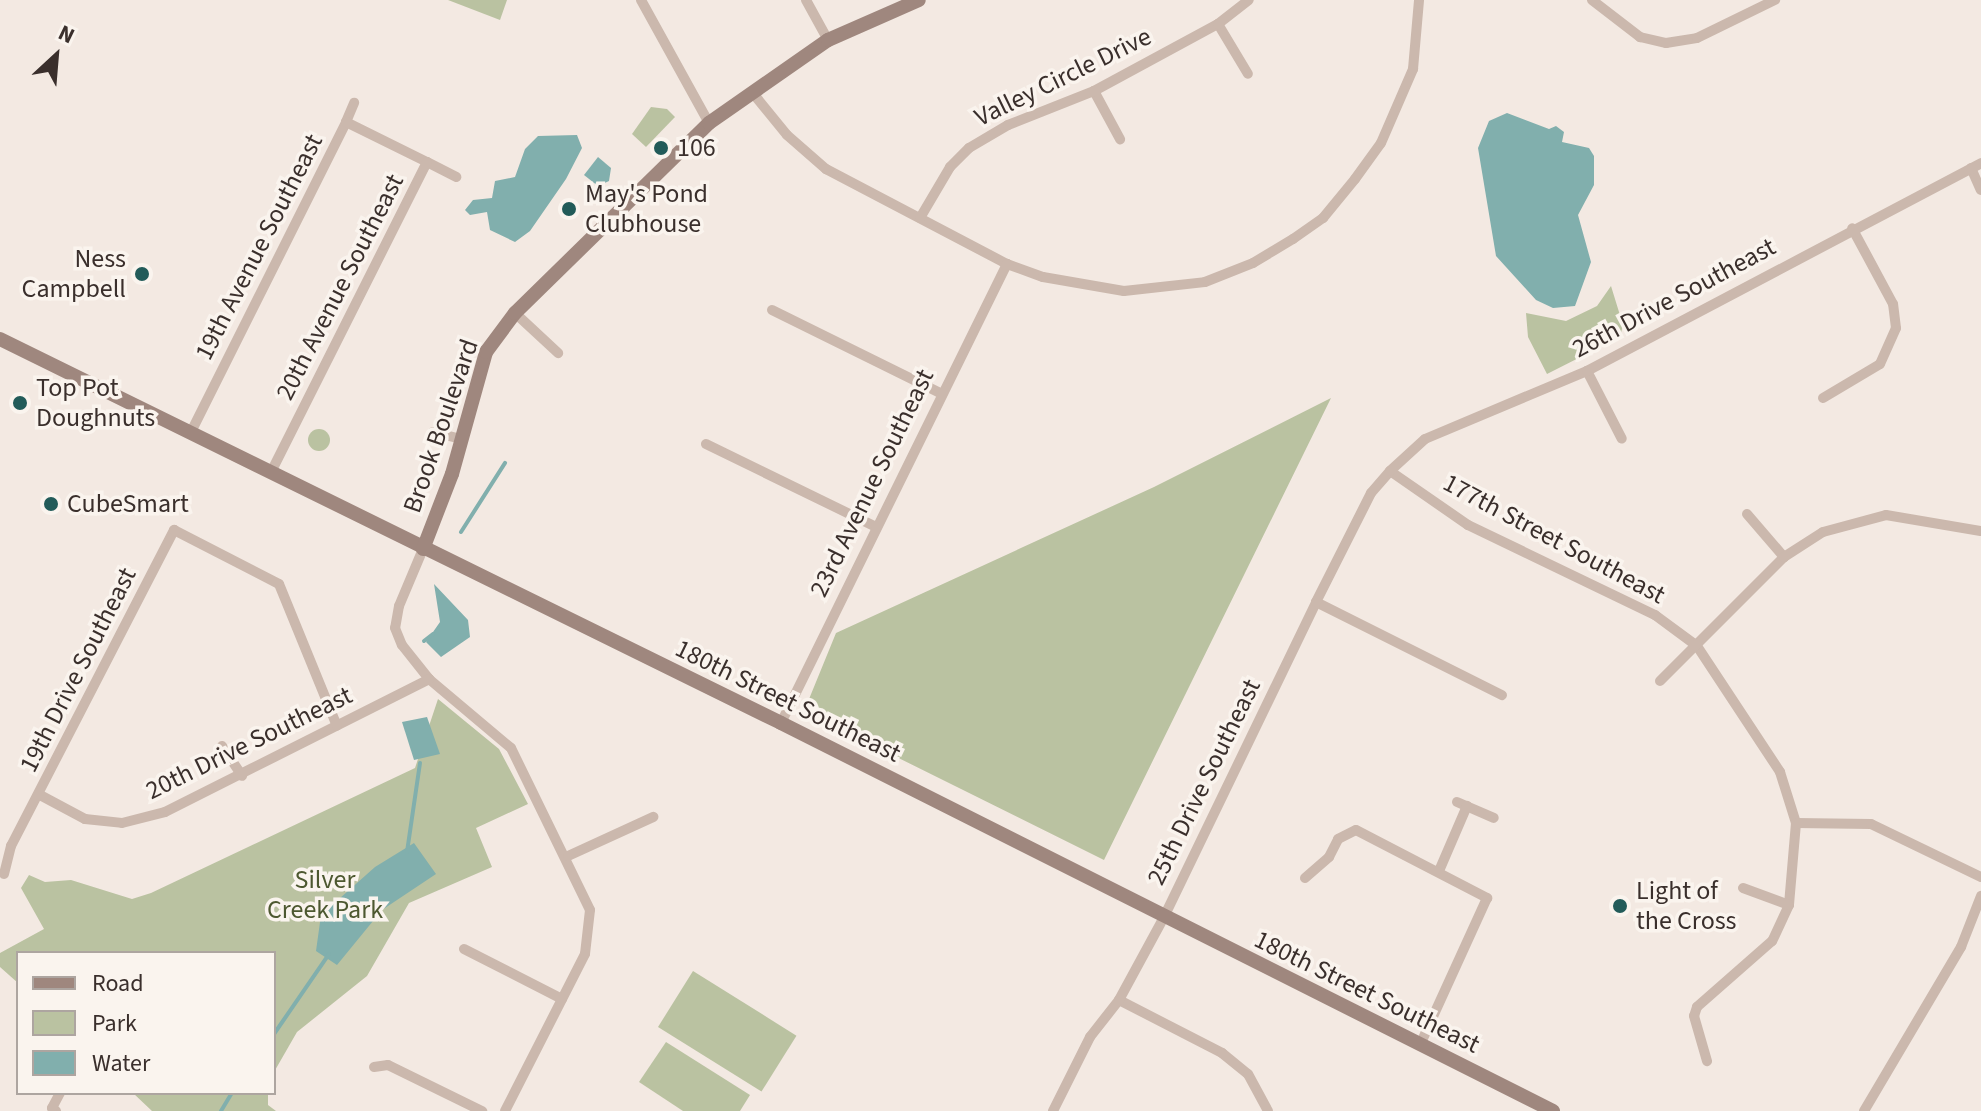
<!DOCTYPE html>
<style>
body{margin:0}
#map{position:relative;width:1981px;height:1111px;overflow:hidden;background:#f3e9e2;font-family:"Source Sans 3",sans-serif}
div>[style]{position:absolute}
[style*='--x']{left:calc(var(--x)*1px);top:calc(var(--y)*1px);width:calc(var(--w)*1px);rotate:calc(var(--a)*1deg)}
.green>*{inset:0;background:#bac2a1;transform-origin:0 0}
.round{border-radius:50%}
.water>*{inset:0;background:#81afad}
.stream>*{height:4px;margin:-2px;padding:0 2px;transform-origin:2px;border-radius:2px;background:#81afad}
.street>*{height:10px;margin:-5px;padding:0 5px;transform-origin:5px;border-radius:5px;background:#cbb8ad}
.secondary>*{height:14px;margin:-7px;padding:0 7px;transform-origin:7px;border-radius:7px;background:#9f877e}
.dots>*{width:22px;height:22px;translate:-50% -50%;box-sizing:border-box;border:4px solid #faf4ee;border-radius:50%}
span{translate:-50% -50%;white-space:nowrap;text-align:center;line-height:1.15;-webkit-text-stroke:7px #faf4ee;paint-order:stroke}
.street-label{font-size:26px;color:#3a2f2c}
.poi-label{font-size:26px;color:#3a2f2c}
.left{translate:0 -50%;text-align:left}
.right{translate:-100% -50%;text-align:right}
.park-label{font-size:26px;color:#4d5830}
.legend{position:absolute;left:16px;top:951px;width:260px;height:144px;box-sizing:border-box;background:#faf4ee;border:2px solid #ada5a0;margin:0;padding:10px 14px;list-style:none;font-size:24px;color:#3a2f2c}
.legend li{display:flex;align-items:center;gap:16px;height:40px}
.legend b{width:40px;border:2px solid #ada5a0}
.north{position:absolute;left:16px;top:16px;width:80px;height:80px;-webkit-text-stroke:6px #faf4ee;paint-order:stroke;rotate:26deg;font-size:22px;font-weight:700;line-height:32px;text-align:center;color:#3a2f2c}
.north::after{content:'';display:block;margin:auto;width:28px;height:36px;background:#3a2f2c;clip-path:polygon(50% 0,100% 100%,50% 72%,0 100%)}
</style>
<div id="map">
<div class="green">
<i style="clip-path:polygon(448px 0,507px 0,500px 20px)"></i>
<i style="clip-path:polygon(651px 107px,667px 109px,675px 117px,646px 147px,632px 134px)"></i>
<i style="clip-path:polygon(1611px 286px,1623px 325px,1620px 337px,1547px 374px,1528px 337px,1526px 313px,1566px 321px,1597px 306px)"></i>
<i style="clip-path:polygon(1331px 398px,1104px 860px,820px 719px,807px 704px,836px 633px,1154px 487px)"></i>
<i class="round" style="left:308px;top:429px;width:22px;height:22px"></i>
<i style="clip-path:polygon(438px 699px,499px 749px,528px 804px,476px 828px,492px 867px,409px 903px,367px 976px,297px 1032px,274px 1072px,274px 953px,18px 953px,18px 983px,0 967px,0 953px,44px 929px,21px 888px,29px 875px,45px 882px,71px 880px,132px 899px,151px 893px,415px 768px)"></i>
<i style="left:693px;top:971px;width:122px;height:66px;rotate:32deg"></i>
<i style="clip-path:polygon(666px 1042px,750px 1095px,740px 1111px,683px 1111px,639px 1082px)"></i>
<i style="clip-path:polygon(133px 1093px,268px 1093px,268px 1105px,276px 1111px,152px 1111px)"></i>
</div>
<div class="water">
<i style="clip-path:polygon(1507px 113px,1549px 129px,1556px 126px,1564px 132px,1562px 142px,1589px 148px,1594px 156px,1594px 185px,1578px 215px,1591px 262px,1575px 306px,1553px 308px,1536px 300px,1496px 256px,1478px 148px,1489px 121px)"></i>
<i style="clip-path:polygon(577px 135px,582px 148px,566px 179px,530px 231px,515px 242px,490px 230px,487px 212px,470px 215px,465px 210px,473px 200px,492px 198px,495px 181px,515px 177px,525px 149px,538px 136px)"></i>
<i style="clip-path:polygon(598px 157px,611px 168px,609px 181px,598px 186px,584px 175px)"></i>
<i style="clip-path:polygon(434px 584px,468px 620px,470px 637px,441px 657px,426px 642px,440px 622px)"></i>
<i style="clip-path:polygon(427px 717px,440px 754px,414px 760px,402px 722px)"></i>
<i style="clip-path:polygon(414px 843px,436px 874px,382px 910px,337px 965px,316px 951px,321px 915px,375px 867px)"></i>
</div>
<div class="stream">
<i style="--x:461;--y:532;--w:82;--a:-57.5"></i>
<i style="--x:424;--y:641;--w:11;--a:-38"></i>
<i style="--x:407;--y:852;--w:90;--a:-81.7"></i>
<i style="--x:274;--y:1034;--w:97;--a:-55.5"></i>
<i style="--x:221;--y:1111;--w:21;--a:-59"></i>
</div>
<div class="street">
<i style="--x:641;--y:0;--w:141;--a:61.1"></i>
<i style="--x:806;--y:0;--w:46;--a:61.2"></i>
<i style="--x:1592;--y:0;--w:61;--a:37.6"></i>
<i style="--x:1640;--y:37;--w:27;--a:13"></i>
<i style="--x:1666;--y:43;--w:31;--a:-9"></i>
<i style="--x:1697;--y:38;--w:87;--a:-26"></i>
<i style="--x:1218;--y:24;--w:58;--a:59"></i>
<i style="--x:1094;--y:91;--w:55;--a:61.6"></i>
<i style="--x:752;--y:92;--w:55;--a:50.9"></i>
<i style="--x:787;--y:135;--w:52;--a:41.1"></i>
<i style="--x:826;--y:169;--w:204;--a:27.7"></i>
<i style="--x:1007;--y:264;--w:38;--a:20"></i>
<i style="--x:1043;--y:277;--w:82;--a:9.8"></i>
<i style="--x:1124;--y:291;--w:81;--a:-6.3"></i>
<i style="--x:1205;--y:282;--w:52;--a:-21.6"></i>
<i style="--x:1253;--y:263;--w:47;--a:-31"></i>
<i style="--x:1293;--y:239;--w:37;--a:-35"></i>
<i style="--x:1323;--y:218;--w:50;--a:-50.6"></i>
<i style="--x:1355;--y:179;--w:44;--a:-54.2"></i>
<i style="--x:1381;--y:143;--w:81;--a:-66.6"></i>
<i style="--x:1413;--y:69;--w:69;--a:-85"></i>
<i style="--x:346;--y:122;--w:21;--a:-67"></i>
<i style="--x:427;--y:162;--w:33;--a:27"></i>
<i style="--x:1971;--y:168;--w:24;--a:66"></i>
<i style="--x:920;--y:218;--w:59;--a:-59.5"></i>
<i style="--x:950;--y:167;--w:27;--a:-45"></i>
<i style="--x:969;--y:148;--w:45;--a:-30.5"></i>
<i style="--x:1008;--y:125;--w:92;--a:-21.6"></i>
<i style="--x:1094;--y:91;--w:141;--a:-28.4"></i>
<i style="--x:1218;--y:24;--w:39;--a:-38"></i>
<i style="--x:772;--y:310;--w:187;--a:26.3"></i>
<i style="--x:515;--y:313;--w:59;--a:42.9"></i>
<i style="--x:1587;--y:371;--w:76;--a:62.8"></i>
<i style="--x:1823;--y:398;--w:66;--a:-30.8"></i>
<i style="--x:1880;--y:364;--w:39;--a:-66"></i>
<i style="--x:1896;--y:328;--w:24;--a:-97"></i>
<i style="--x:1893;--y:304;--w:86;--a:-118.3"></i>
<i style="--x:191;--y:432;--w:347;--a:-63.4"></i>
<i style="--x:346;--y:122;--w:90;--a:26.3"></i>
<i style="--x:427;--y:162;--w:347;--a:116.7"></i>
<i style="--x:433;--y:432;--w:29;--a:14"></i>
<i style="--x:706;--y:444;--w:187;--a:26"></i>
<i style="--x:1390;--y:471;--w:95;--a:34.7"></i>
<i style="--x:1468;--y:525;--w:208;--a:25.7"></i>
<i style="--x:1655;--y:615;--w:52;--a:36.4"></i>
<i style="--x:1697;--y:646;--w:151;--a:56.6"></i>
<i style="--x:1780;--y:772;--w:53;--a:72.6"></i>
<i style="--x:1796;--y:823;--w:82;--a:94.9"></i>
<i style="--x:1789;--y:905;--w:40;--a:115"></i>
<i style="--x:1772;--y:941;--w:100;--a:138.7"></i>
<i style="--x:1697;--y:1007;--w:9;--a:108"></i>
<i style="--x:1694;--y:1016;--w:47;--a:73.9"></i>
<i style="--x:1747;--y:514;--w:57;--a:49.3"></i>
<i style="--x:423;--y:549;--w:62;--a:112.8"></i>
<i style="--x:399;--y:606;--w:22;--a:100"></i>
<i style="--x:395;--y:628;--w:18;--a:68"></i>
<i style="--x:402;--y:645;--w:43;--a:51.5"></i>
<i style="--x:429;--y:679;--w:107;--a:40.1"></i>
<i style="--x:511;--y:748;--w:180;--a:64"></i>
<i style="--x:590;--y:910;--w:44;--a:96.5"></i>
<i style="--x:585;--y:954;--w:176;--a:117"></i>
<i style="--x:1316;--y:602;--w:208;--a:26.6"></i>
<i style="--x:1660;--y:681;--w:175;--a:-45"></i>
<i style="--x:1784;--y:557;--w:46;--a:-32.7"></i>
<i style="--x:1823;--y:532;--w:65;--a:-15.1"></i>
<i style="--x:1886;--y:515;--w:96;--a:9.6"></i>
<i style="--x:781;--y:723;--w:512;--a:-63.79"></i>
<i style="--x:222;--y:746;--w:36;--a:56"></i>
<i style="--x:40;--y:795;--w:51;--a:28.1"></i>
<i style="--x:85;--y:819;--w:37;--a:6"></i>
<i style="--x:122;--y:823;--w:44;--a:-14.3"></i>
<i style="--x:165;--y:812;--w:296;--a:-26.7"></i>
<i style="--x:1457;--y:802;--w:40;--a:23.4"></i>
<i style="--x:1796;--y:823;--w:75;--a:0.8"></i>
<i style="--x:1871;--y:824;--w:122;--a:25.7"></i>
<i style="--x:568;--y:856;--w:94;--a:-24.6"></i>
<i style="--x:1439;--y:871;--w:71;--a:-66.7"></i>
<i style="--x:4;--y:874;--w:29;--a:-76"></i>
<i style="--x:11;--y:846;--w:356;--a:-62.7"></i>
<i style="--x:174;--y:530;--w:118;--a:27.2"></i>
<i style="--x:279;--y:584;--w:153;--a:67.8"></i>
<i style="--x:1305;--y:878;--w:32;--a:-41"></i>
<i style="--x:1329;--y:857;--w:20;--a:-63"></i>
<i style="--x:1338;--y:839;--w:20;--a:-27"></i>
<i style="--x:1356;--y:830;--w:148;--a:27.4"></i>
<i style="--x:1487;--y:898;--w:162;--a:114.5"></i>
<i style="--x:1743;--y:888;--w:49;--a:20.3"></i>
<i style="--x:464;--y:949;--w:110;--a:27"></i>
<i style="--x:1119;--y:1000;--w:116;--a:27.2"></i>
<i style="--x:1222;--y:1053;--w:33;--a:39"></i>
<i style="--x:1248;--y:1074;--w:42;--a:61.6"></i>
<i style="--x:374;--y:1067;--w:14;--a:-8"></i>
<i style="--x:388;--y:1065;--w:105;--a:26.1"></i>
<i style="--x:56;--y:1111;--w:5;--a:-143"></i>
<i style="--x:52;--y:1108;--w:17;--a:-62"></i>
<i style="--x:1053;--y:1111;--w:83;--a:-63.4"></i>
<i style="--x:1090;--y:1037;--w:47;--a:-51.9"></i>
<i style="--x:1119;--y:1000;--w:94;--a:-61.5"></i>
<i style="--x:1164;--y:917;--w:350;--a:-64.2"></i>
<i style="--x:1316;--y:602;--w:122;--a:-63.2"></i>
<i style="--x:1371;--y:493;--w:29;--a:-49"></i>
<i style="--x:1390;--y:471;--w:47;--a:-42.4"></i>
<i style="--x:1425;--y:439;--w:176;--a:-22.8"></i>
<i style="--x:1587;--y:371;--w:446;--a:-27.8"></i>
<i style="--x:1864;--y:1111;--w:191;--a:-59.4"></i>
<i style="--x:1961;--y:947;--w:55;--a:-68.6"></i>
</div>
<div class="secondary">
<i style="--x:0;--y:339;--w:870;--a:26.18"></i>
<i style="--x:781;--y:723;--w:864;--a:26.68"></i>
<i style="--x:423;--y:549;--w:80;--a:-68.9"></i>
<i style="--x:452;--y:474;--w:127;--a:-74.4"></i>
<i style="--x:486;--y:352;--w:49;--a:-53.4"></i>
<i style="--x:515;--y:313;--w:272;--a:-44.4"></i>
<i style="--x:709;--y:123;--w:145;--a:-34.9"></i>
<i style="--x:828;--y:40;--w:99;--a:-23.7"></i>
</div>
<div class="dots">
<i style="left:661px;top:148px;background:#225b59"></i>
<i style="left:569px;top:209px;background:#225b59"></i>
<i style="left:142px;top:274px;background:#225b59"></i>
<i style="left:20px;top:403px;background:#225b59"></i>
<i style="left:51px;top:504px;background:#225b59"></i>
<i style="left:1620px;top:906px;background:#225b59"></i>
</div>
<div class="street-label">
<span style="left:1063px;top:77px;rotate:-26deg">Valley Circle Drive</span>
<span style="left:259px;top:247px;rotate:-63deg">19th Avenue Southeast</span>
<span style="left:340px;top:287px;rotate:-63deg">20th Avenue Southeast</span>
<span style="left:1674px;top:298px;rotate:-28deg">26th Drive Southeast</span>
<span style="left:441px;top:426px;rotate:-71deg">Brook Boulevard</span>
<span style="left:872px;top:483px;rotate:-64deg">23rd Avenue Southeast</span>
<span style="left:1554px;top:539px;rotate:28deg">177th Street Southeast</span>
<span style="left:78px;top:670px;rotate:-63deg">19th Drive Southeast</span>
<span style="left:788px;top:701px;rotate:26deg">180th Street Southeast</span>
<span style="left:249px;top:743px;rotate:-26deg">20th Drive Southeast</span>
<span style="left:1204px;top:782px;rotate:-64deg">25th Drive Southeast</span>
<span style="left:1367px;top:992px;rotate:26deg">180th Street Southeast</span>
</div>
<div class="poi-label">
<span class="left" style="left:677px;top:148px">106</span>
<span class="left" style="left:585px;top:209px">May's Pond<br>Clubhouse</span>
<span class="right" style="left:126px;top:274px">Ness<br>Campbell</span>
<span class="left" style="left:36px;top:403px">Top Pot<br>Doughnuts</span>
<span class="left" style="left:67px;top:504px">CubeSmart</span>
<span class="left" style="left:1636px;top:906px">Light of<br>the Cross</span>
</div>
<div class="park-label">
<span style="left:325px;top:895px">Silver<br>Creek Park</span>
</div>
<ul class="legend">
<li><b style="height:10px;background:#9f877e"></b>Road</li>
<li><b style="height:22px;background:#bac2a1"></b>Park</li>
<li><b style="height:22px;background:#81afad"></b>Water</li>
</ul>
<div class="north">N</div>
</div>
